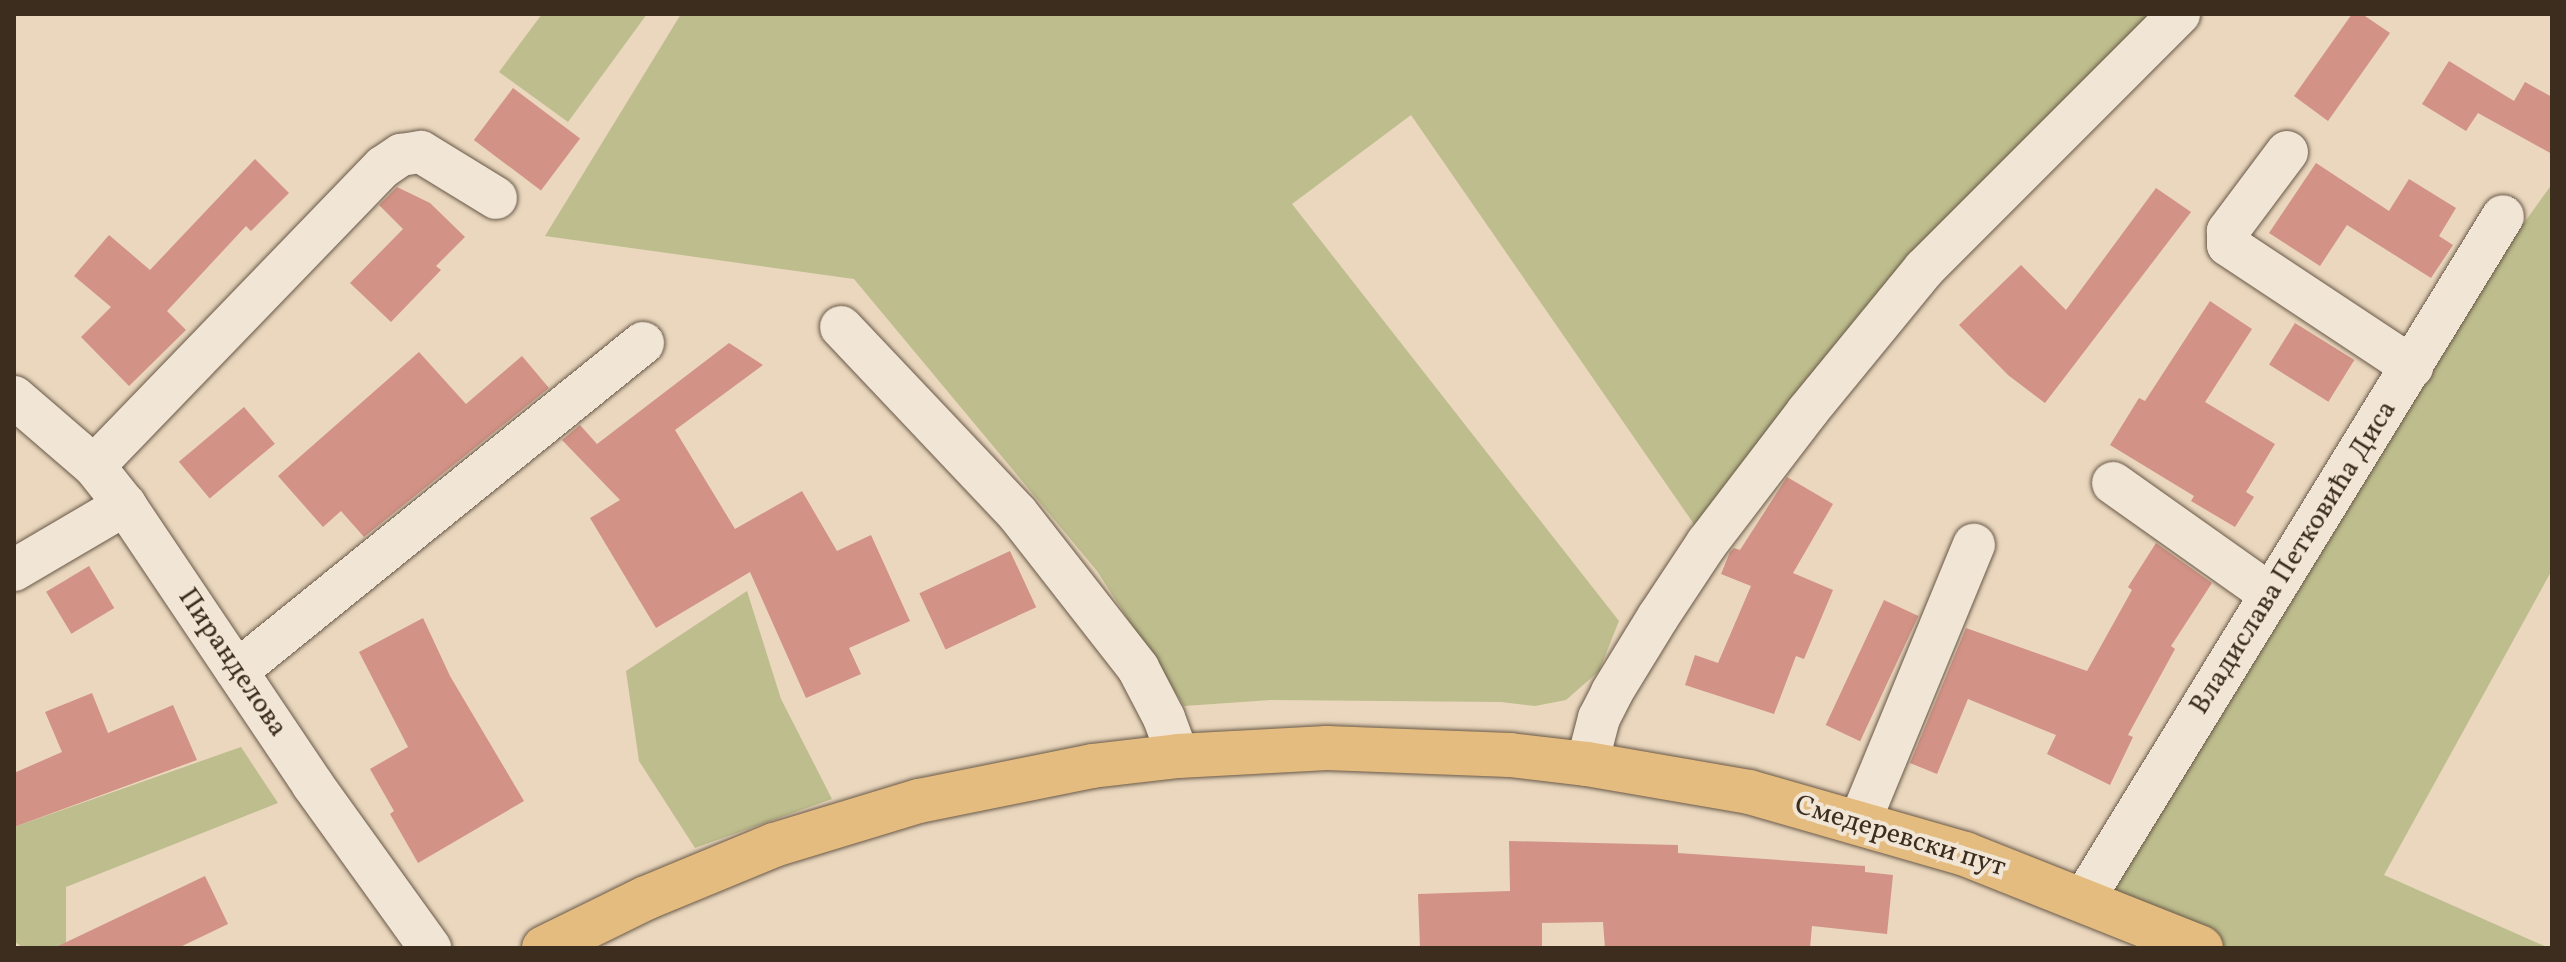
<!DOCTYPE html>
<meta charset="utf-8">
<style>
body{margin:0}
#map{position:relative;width:2566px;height:962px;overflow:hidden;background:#ead7be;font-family:Vollkorn,serif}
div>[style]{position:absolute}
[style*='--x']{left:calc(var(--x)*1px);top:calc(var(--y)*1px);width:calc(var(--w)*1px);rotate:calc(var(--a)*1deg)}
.green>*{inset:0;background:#bdbd8d}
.building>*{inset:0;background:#d29286;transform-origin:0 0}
.roads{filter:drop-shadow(0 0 2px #685847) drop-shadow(0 0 2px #685847)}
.minor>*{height:42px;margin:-21px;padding:0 21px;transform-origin:21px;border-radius:21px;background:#f1e5d5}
.major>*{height:44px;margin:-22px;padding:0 22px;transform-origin:22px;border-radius:22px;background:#e5bc7f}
span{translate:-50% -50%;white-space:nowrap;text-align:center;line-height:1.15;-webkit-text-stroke:8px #f1e5d5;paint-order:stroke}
.street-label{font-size:28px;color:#3c2d1f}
.frame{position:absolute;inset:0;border:16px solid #3c2d1f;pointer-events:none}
</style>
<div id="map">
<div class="green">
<i style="clip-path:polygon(542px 14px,647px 14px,568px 122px,499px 72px)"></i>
<i style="clip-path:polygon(681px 14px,2178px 14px,1707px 543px,1411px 115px,1292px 204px,1619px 621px,1599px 671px,1566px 700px,1535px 706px,1501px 702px,1271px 700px,1184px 706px,1097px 571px,854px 279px,545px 236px)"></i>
<i style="clip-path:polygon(2552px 184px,2552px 570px,2384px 875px,2549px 948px,2201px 948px,2084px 899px,2503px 216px,2524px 223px)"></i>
<i style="clip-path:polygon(747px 591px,781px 699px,832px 799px,695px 848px,639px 761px,626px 671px)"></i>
<i style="clip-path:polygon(241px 747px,278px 803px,66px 887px,66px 948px,23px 948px,14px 941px,14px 827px)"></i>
</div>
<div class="building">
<i style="clip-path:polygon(2352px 14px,2362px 14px,2390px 33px,2328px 121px,2294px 96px)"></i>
<i style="clip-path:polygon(2449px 61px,2514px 101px,2525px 82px,2552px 97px,2552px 154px,2478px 113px,2466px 131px,2422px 104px)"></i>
<i style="left:513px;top:88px;width:84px;height:65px;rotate:37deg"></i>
<i style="clip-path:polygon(255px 159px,289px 193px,251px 231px,246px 226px,167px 311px,186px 330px,129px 386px,81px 337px,111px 307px,74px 276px,109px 235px,150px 270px)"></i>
<i style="clip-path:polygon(2316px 163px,2389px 211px,2409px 179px,2456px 208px,2439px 236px,2453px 245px,2431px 278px,2347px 225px,2320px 266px,2269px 233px)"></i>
<i style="clip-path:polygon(397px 187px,430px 203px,465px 237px,436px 266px,441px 270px,391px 322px,350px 283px,403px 229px,379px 205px)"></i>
<i style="clip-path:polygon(2156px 188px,2191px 212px,2045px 403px,2008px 375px,1959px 325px,2021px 265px,2066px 310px)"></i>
<i style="clip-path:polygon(2210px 301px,2252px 329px,2205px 402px,2275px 444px,2246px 492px,2254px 497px,2235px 527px,2191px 501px,2194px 496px,2110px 445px,2139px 398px,2145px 401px)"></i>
<i style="left:2295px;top:323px;width:70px;height:49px;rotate:32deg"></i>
<i style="clip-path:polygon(729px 343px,763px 365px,675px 430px,735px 529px,802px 491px,837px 551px,871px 535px,910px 621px,849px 648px,861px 674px,806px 698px,750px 572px,656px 628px,590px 518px,620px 500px,562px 440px,580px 425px,597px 444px)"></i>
<i style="clip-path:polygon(419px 352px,466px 404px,522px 356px,549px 388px,364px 537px,341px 511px,323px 527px,278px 476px)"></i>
<i style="left:244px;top:407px;width:48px;height:85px;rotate:50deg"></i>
<i style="clip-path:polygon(1787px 477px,1833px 504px,1793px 573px,1833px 590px,1804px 659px,1796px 656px,1774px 714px,1685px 685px,1695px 655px,1718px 663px,1751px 586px,1721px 574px,1730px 552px,1734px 548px,1740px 550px)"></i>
<i style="clip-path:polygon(2156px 543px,2212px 583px,2171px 646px,2175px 649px,2128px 735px,2133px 737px,2110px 785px,2047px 754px,2056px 735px,1968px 699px,1937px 774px,1910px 763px,1966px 628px,2087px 671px,2132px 590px,2128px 587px)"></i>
<i style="left:1010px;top:551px;width:62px;height:100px;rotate:65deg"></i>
<i style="left:89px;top:566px;width:49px;height:50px;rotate:59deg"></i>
<i style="left:1884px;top:600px;width:38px;height:138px;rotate:25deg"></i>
<i style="clip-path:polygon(423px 618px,450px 676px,524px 801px,418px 863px,390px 814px,394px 811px,370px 769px,408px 747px,359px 652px)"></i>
<i style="clip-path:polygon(92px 693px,108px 733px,173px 705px,197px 760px,14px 827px,14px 773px,62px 752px,45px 712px)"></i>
<i style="clip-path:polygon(1509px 841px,1678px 845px,1678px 853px,1865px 866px,1865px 872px,1893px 875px,1887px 934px,1812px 926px,1810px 948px,1605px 948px,1603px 922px,1542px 923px,1542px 948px,1420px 948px,1418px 894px,1510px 891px)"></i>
<i style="clip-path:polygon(205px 876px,228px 924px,178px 948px,54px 948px)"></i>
</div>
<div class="roads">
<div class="minor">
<i style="--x:2287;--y:152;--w:99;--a:126.8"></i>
<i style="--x:2228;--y:231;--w:14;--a:90"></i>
<i style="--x:2228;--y:245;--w:221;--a:33.5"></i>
<i style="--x:841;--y:327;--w:256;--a:46.6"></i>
<i style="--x:1017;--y:513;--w:197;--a:52"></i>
<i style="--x:1138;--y:668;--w:56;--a:62.5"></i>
<i style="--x:1164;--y:718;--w:40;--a:69.8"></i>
<i style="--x:14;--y:397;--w:106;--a:40.8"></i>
<i style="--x:94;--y:466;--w:50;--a:51.5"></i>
<i style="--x:125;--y:505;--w:337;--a:56.1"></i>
<i style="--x:313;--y:785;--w:201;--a:54.3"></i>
<i style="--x:94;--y:466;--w:416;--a:-46"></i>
<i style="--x:383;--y:167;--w:22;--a:-34"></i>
<i style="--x:401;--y:155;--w:20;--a:-9"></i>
<i style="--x:421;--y:152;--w:88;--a:31.5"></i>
<i style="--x:2113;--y:483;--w:192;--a:35.3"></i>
<i style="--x:14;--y:570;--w:129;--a:-30.4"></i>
<i style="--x:237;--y:671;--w:522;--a:-38.93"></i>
<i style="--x:1587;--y:764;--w:48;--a:-75.4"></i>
<i style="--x:1599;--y:718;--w:29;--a:-63"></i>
<i style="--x:1612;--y:692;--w:88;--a:-58.5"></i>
<i style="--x:1658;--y:617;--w:89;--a:-56.5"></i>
<i style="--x:1707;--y:543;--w:165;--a:-52.6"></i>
<i style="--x:1807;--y:412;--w:185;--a:-50.7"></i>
<i style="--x:1924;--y:269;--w:361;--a:-45"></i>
<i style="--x:1860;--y:821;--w:299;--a:-67.6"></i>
<i style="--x:2084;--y:899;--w:801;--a:-58.47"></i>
</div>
<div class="major">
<i style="--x:544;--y:948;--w:114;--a:-26.1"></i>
<i style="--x:646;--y:898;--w:139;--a:-22.5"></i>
<i style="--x:774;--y:845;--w:152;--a:-16.9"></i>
<i style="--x:919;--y:801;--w:177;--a:-11.4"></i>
<i style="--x:1092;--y:766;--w:87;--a:-6.6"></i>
<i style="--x:1178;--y:756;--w:149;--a:-3.1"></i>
<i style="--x:1327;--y:748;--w:183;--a:2.2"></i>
<i style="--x:1510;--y:755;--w:78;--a:6.7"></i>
<i style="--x:1587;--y:764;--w:164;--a:9.8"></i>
<i style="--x:1749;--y:792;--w:225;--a:16"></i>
<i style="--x:1965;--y:854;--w:254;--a:21.7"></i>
</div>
</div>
<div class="street-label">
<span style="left:2294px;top:558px;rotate:-58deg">Владислава Петковића Диса</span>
<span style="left:232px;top:663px;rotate:56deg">Пиранделова</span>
<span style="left:1900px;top:837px;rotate:17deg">Смедеревски пут</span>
</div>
<div class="frame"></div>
</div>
